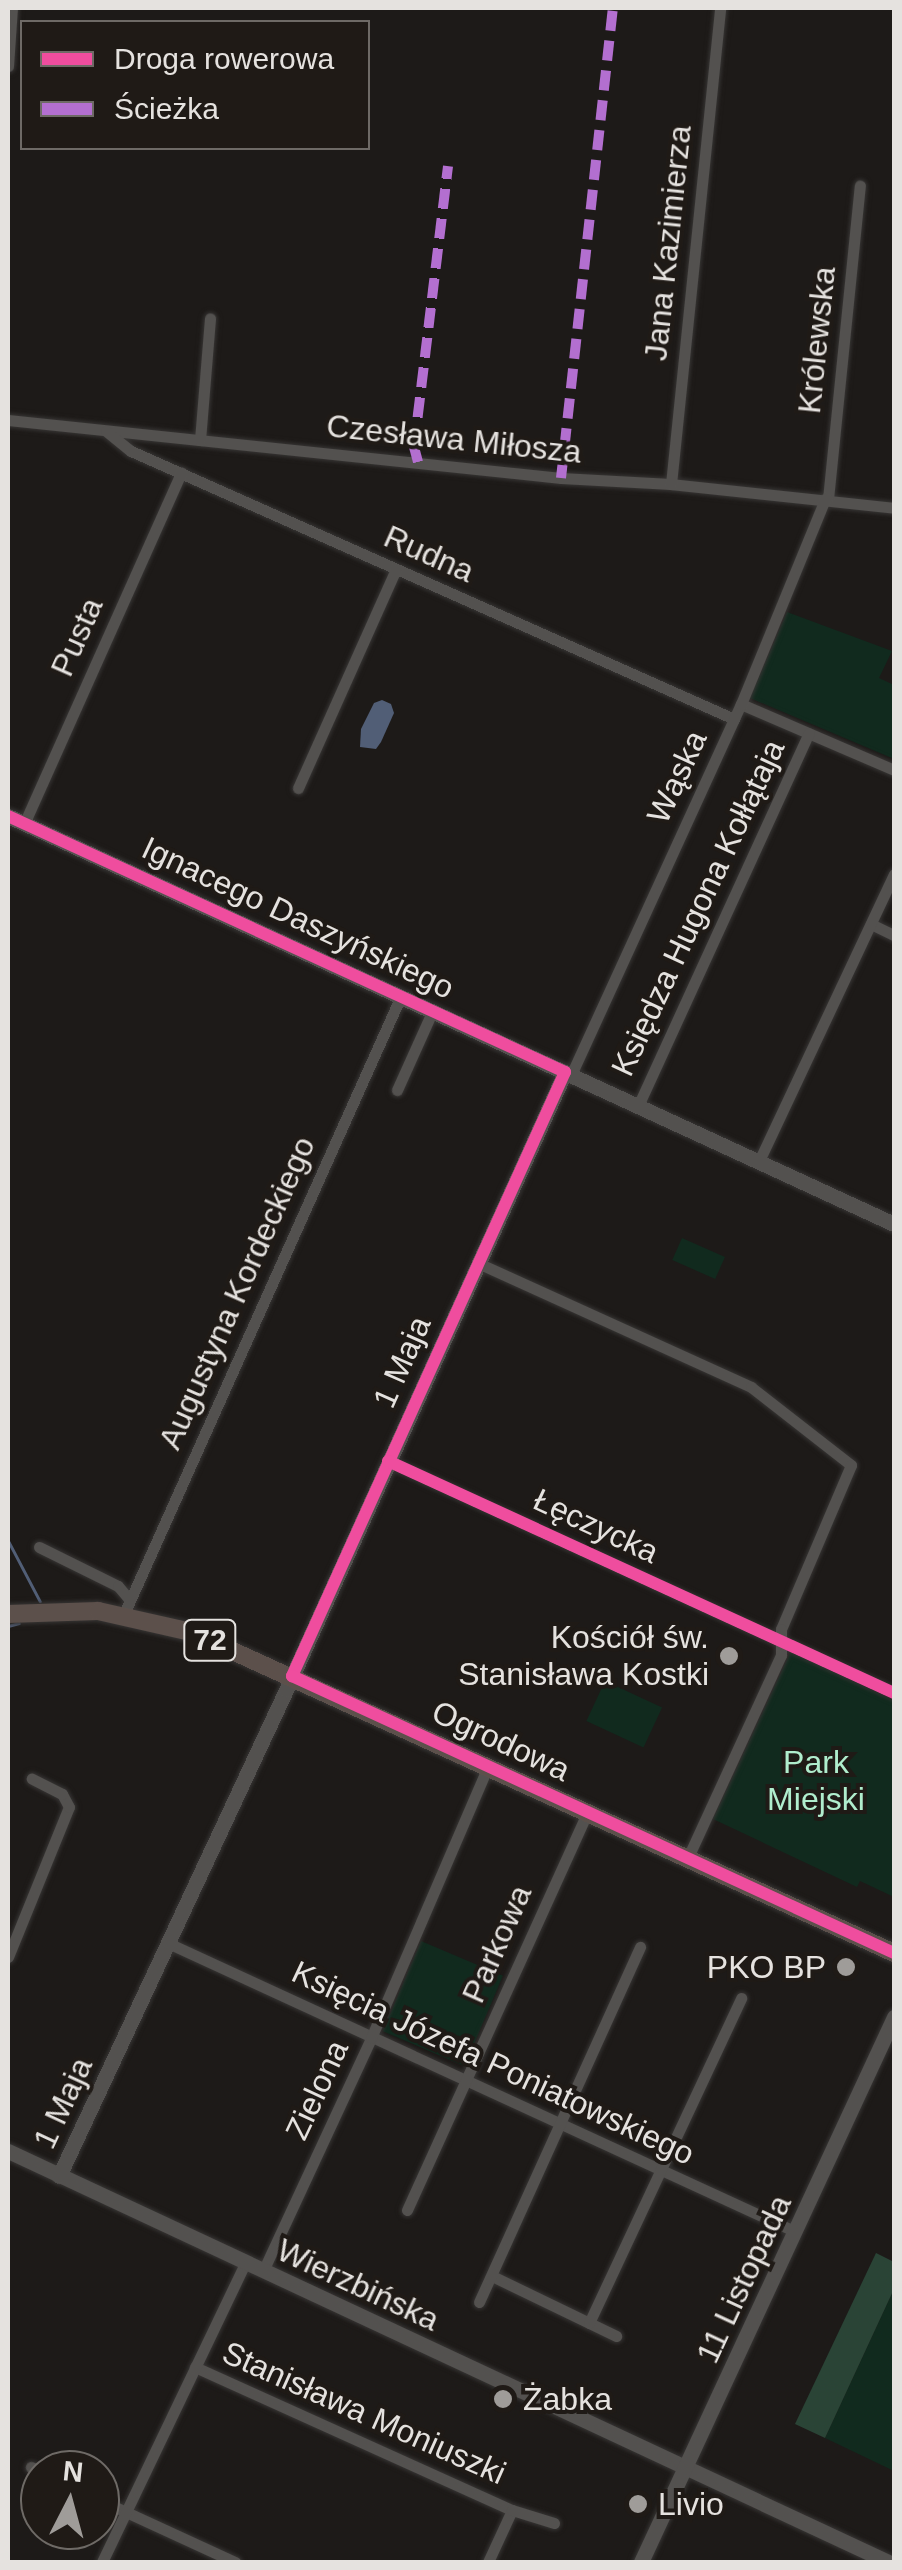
<!DOCTYPE html>
<meta charset="utf-8">
<style>
body{margin:0}
#map{position:relative;width:902px;height:2570px;overflow:hidden;background:#1d1a18;font-family:Helvetica,sans-serif}
div>[style]{position:absolute}
[style*='--x']{left:calc(var(--x)*1px);top:calc(var(--y)*1px);width:calc(var(--w)*1px);rotate:calc(var(--a)*1deg)}
.green>*{inset:0;background:#112a1e;transform-origin:0 0}
.forest>*{inset:0;background:#2a4436}
.water>*{inset:0;background:#515e76}
.stream>*{height:2.5px;margin:-1.25px;padding:0 1.25px;transform-origin:1.25px;border-radius:1.25px;background:#515e76}
.roads{filter:drop-shadow(0 0 2px #373534) drop-shadow(0 0 2px #373534)}
.street>*{height:11px;margin:-5.5px;padding:0 5.5px;transform-origin:5.5px;border-radius:5.5px;background:#53514f}
.secondary>*{height:15px;margin:-7.5px;padding:0 7.5px;transform-origin:7.5px;border-radius:7.5px;background:#53514f}
.primary>*{height:18px;margin:-9px;padding:0 9px;transform-origin:9px;border-radius:9px;background:#5c504b}
.quiet>*{height:10px;margin-top:-5px;transform-origin:0;background:repeating-linear-gradient(90deg,#b36fd0 0 20px,transparent 0 30px)}
.cycleway>*{height:12px;margin:-6px;padding:0 6px;transform-origin:6px;border-radius:6px;background:#ef4d9e}
.dots>*{width:28px;height:28px;translate:-50% -50%;box-sizing:border-box;border:5px solid #1f1a16;border-radius:50%}
span{translate:-50% -50%;white-space:nowrap;text-align:center;line-height:1.15;-webkit-text-stroke:8px #1f1a16;paint-order:stroke}
.shield-label span{padding:2px 8px;background:#1f1a16;border:2px solid;border-radius:8px;-webkit-text-stroke-width:0}
.shield-label{font-size:30px;color:#e5e2df;font-weight:700}
.street-label{font-size:32px;color:#e5e2df}
.poi-label{font-size:32px;color:#e5e2df}
.right{translate:-100% -50%;text-align:right}
.left{translate:0 -50%;text-align:left}
.park-label{font-size:32px;color:#b0edcd}
.frame{position:absolute;inset:0;border:10px solid #e5e2df;pointer-events:none}
.legend{position:absolute;left:20px;top:20px;width:350px;height:130px;box-sizing:border-box;background:#1f1a16;border:2px solid #6e6a66;margin:0;padding:12px 18px;list-style:none;font-size:30px;color:#e5e2df}
.legend li{display:flex;align-items:center;gap:20px;height:50px}
.legend b{width:50px;border:2px solid #6e6a66}
.north{position:absolute;left:20px;top:2450px;width:100px;height:100px;box-sizing:border-box;background:#1f1a16;border:2px solid #6e6a66;border-radius:50%;rotate:6deg;font-size:28px;font-weight:700;line-height:40px;text-align:center;color:#e5e2df}
.north::after{content:'';display:block;margin:auto;width:35px;height:45px;background:#9f9c99;clip-path:polygon(50% 0,100% 100%,50% 72%,0 100%)}
</style>
<div id="map">
<div class="green">
<i style="clip-path:polygon(787px 612px,892px 651px,879px 678px,894px 685px,894px 759px,750px 698px)"></i>
<i style="left:682px;top:1238px;width:47px;height:24px;rotate:24deg"></i>
<i style="clip-path:polygon(791px 1651px,894px 1701px,894px 1897px,860px 1881px,857px 1887px,713px 1819px)"></i>
<i style="left:605px;top:1681px;width:63px;height:44px;rotate:25deg"></i>
<i style="left:421px;top:1941px;width:89px;height:98px;rotate:23deg"></i>
<i style="clip-path:polygon(894px 2289px,894px 2471px,825px 2438px)"></i>
</div>
<div class="forest">
<i style="clip-path:polygon(876px 2253px,894px 2262px,894px 2289px,825px 2438px,795px 2424px)"></i>
</div>
<div class="water">
<i style="clip-path:polygon(382px 700px,391px 704px,394px 713px,381px 742px,376px 749px,360px 747px,361px 729px,374px 703px)"></i>
</div>
<div class="stream">
<i style="--x:8;--y:1540;--w:69;--a:62.3"></i>
<i style="--x:8;--y:1626;--w:11;--a:-15"></i>
</div>
<div class="roads">
<div class="street">
<i style="--x:8;--y:66;--w:58;--a:-86.1"></i>
<i style="--x:8;--y:420;--w:556;--a:5.99"></i>
<i style="--x:561;--y:478;--w:110;--a:3.1"></i>
<i style="--x:671;--y:484;--w:224;--a:6.1"></i>
<i style="--x:106;--y:431;--w:32;--a:39"></i>
<i style="--x:131;--y:451;--w:660;--a:23.96"></i>
<i style="--x:200;--y:440;--w:122;--a:-85.3"></i>
<i style="--x:671;--y:484;--w:479;--a:-84.1"></i>
<i style="--x:828;--y:499;--w:315;--a:-84.2"></i>
<i style="--x:741;--y:704;--w:167;--a:23.3"></i>
<i style="--x:298;--y:788;--w:240;--a:-65.9"></i>
<i style="--x:24;--y:824;--w:385;--a:-65.9"></i>
<i style="--x:871;--y:924;--w:25;--a:26"></i>
<i style="--x:571;--y:1075;--w:408;--a:-65.4"></i>
<i style="--x:741;--y:704;--w:222;--a:-67.7"></i>
<i style="--x:397;--y:1090;--w:88;--a:-65.8"></i>
<i style="--x:638;--y:1106;--w:410;--a:-65.4"></i>
<i style="--x:759;--y:1161;--w:317;--a:-64.8"></i>
<i style="--x:478;--y:1263;--w:300;--a:24.4"></i>
<i style="--x:751;--y:1387;--w:127;--a:38"></i>
<i style="--x:851;--y:1465;--w:178;--a:113.1"></i>
<i style="--x:781;--y:1629;--w:26;--a:90"></i>
<i style="--x:781;--y:1655;--w:222;--a:114.7"></i>
<i style="--x:388;--y:1461;--w:557;--a:24.63"></i>
<i style="--x:39;--y:1547;--w:88;--a:26.3"></i>
<i style="--x:118;--y:1586;--w:17;--a:50"></i>
<i style="--x:124;--y:1614;--w:677;--a:-65.86"></i>
<i style="--x:168;--y:1943;--w:691;--a:24.71"></i>
<i style="--x:8;--y:1957;--w:162;--a:-67.9"></i>
<i style="--x:69;--y:1807;--w:15;--a:-118"></i>
<i style="--x:62;--y:1794;--w:34;--a:-153"></i>
<i style="--x:407;--y:2210;--w:438;--a:-65.6"></i>
<i style="--x:263;--y:2271;--w:257;--a:-65.1"></i>
<i style="--x:371;--y:2038;--w:296;--a:-66.7"></i>
<i style="--x:492;--y:2276;--w:138;--a:25.8"></i>
<i style="--x:479;--y:2302;--w:390;--a:-65.6"></i>
<i style="--x:589;--y:2323;--w:359;--a:-64.9"></i>
<i style="--x:195;--y:2367;--w:348;--a:24.3"></i>
<i style="--x:512;--y:2510;--w:57;--a:114.8"></i>
<i style="--x:31;--y:2467;--w:10;--a:24"></i>
<i style="--x:100;--y:2500;--w:149;--a:24.7"></i>
<i style="--x:512;--y:2510;--w:44;--a:17.2"></i>
<i style="--x:102;--y:2562;--w:331;--a:-64.4"></i>
</div>
<div class="secondary">
<i style="--x:8;--y:816;--w:975;--a:24.73"></i>
<i style="--x:8;--y:2151;--w:971;--a:25.03"></i>
<i style="--x:59;--y:2176;--w:536;--a:-64.96"></i>
<i style="--x:286;--y:1690;--w:678;--a:-65.7"></i>
<i style="--x:641;--y:2562;--w:601;--a:-65.1"></i>
</div>
<div class="primary">
<i style="--x:8;--y:1614;--w:90;--a:-1.9"></i>
<i style="--x:98;--y:1611;--w:95;--a:12.7"></i>
<i style="--x:191;--y:1632;--w:773;--a:24.54"></i>
</div>
</div>
<div class="quiet">
<i style="--x:418;--y:462;--w:16;--a:-105"></i>
<i style="--x:414;--y:447;--w:283;--a:-83.1"></i>
<i style="--x:561;--y:478;--w:473;--a:-83.7"></i>
</div>
<div class="cycleway">
<i style="--x:8;--y:816;--w:613;--a:24.68"></i>
<i style="--x:565;--y:1072;--w:663;--a:114.32"></i>
<i style="--x:292;--y:1676;--w:663;--a:24.71"></i>
<i style="--x:388;--y:1461;--w:557;--a:24.63"></i>
</div>
<div class="dots">
<i style="left:729px;top:1656px;background:#9f9c99"></i>
<i style="left:846px;top:1967px;background:#9f9c99"></i>
<i style="left:503px;top:2399px;background:#9f9c99"></i>
<i style="left:638px;top:2504px;background:#9f9c99"></i>
</div>
<div class="shield-label">
<span style="left:210px;top:1640px">72</span>
</div>
<div class="street-label">
<span style="left:668px;top:243px;rotate:-84deg">Jana Kazimierza</span>
<span style="left:817px;top:340px;rotate:-84deg">Królewska</span>
<span style="left:454px;top:439px;rotate:6deg">Czesława Miłosza</span>
<span style="left:429px;top:554px;rotate:24deg">Rudna</span>
<span style="left:77px;top:637px;rotate:-66deg">Pusta</span>
<span style="left:677px;top:777px;rotate:-65deg">Wąska</span>
<span style="left:698px;top:908px;rotate:-65deg">Księdza Hugona Kołłątaja</span>
<span style="left:298px;top:918px;rotate:25deg">Ignacego Daszyńskiego</span>
<span style="left:237px;top:1293px;rotate:-66deg">Augustyna Kordeckiego</span>
<span style="left:402px;top:1362px;rotate:-66deg">1 Maja</span>
<span style="left:596px;top:1526px;rotate:25deg">Łęczycka</span>
<span style="left:501px;top:1741px;rotate:25deg">Ogrodowa</span>
<span style="left:497px;top:1944px;rotate:-66deg">Parkowa</span>
<span style="left:493px;top:2063px;rotate:25deg">Księcia Józefa Poniatowskiego</span>
<span style="left:317px;top:2090px;rotate:-65deg">Zielona</span>
<span style="left:63px;top:2103px;rotate:-65deg">1 Maja</span>
<span style="left:744px;top:2279px;rotate:-65deg">11 Listopada</span>
<span style="left:358px;top:2285px;rotate:25deg">Wierzbińska</span>
<span style="left:364px;top:2413px;rotate:24deg">Stanisława Moniuszki</span>
</div>
<div class="poi-label">
<span class="right" style="left:709px;top:1656px">Kościół św.<br>Stanisława Kostki</span>
<span class="right" style="left:826px;top:1967px">PKO BP</span>
<span class="left" style="left:523px;top:2399px">Żabka</span>
<span class="left" style="left:658px;top:2504px">Livio</span>
</div>
<div class="park-label">
<span style="left:816px;top:1781px">Park<br>Miejski</span>
</div>
<div class="frame"></div>
<ul class="legend">
<li><b style="height:12px;background:#ef4d9e"></b>Droga rowerowa</li>
<li><b style="height:12px;background:#b36fd0"></b>Ścieżka</li>
</ul>
<div class="north">N</div>
</div>
